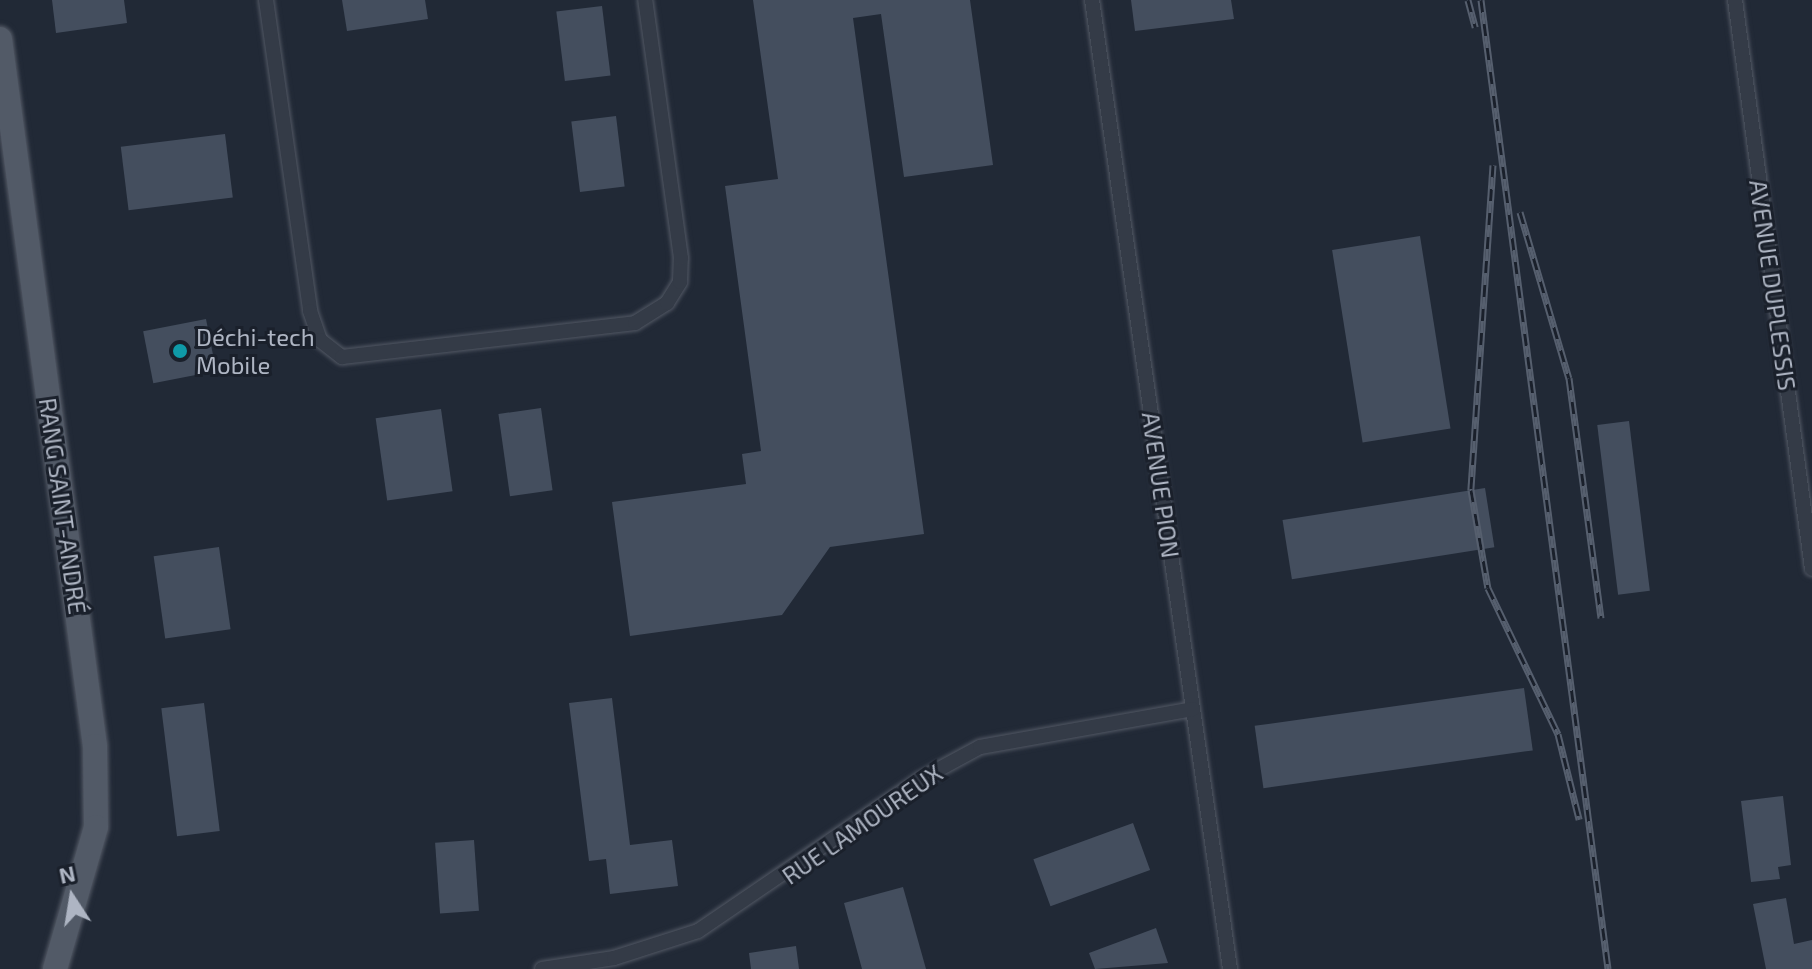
<!DOCTYPE html>
<meta charset="utf-8">
<style>
body{margin:0}
#map{position:relative;width:1812px;height:969px;overflow:hidden;background:#212936;font-family:"Exo 2",sans-serif}
div>[style]{position:absolute}
[style*='--x']{left:calc(var(--x)*1px);top:calc(var(--y)*1px);width:calc(var(--w)*1px);rotate:calc(var(--a)*1deg)}
.building>*{inset:0;background:#444e5e;transform-origin:0 0}
.roads{filter:drop-shadow(0 0 2px #525864) drop-shadow(0 0 2px #525864)}
.minor>*{height:14px;margin:-7px;padding:0 7px;transform-origin:7px;border-radius:7px;background:#343b47}
.primary>*{height:24px;margin:-12px;padding:0 12px;transform-origin:12px;border-radius:12px;background:#525a67}
.rail>*{height:7px;margin-top:-3.5px;transform-origin:0;background:repeating-linear-gradient(90deg,#1a202b 0 12px,#565f6e 0 24px);box-sizing:border-box;border-block:2px solid #565f6e}
.dots>*{width:22px;height:22px;translate:-50% -50%;box-sizing:border-box;border:4px solid #1a202b;border-radius:50%}
span{translate:-50% -50%;white-space:nowrap;text-align:center;line-height:1.15;-webkit-text-stroke:6px #1a202b;paint-order:stroke}
.street-label{font-size:24px;color:#aeb5c3}
.poi-label{font-size:24px;color:#aeb5c3}
.left{translate:0 -50%;text-align:left}
.north{position:absolute;left:32px;top:857px;width:80px;height:80px;-webkit-text-stroke:6px #1a202b;paint-order:stroke;rotate:348deg;font-size:22px;font-weight:700;line-height:32px;text-align:center;color:#aeb5c3}
.north::after{content:'';display:block;margin:auto;width:28px;height:36px;background:#aeb5c3;clip-path:polygon(50% 0,100% 100%,50% 72%,0 100%)}
</style>
<div id="map">
<div class="building">
<i style="clip-path:polygon(52px 0,124px 0,127px 23px,56px 33px)"></i>
<i style="clip-path:polygon(342px 0,425px 0,428px 19px,347px 31px)"></i>
<i style="clip-path:polygon(753px 0,970px 0,993px 165px,904px 177px,881px 14px,853px 18px,924px 534px,830px 547px,782px 615px,630px 636px,612px 502px,746px 484px,742px 454px,761px 451px,725px 186px,778px 179px)"></i>
<i style="clip-path:polygon(1131px 0,1231px 0,1234px 19px,1135px 31px)"></i>
<i style="left:602px;top:6px;width:70px;height:46px;rotate:83deg"></i>
<i style="left:616px;top:116px;width:71px;height:45px;rotate:83deg"></i>
<i style="left:225px;top:134px;width:64px;height:105px;rotate:83deg"></i>
<i style="left:1420px;top:236px;width:195px;height:89px;rotate:81deg"></i>
<i style="left:206px;top:319px;width:53px;height:64px;rotate:79deg"></i>
<i style="left:541px;top:408px;width:83px;height:43px;rotate:82deg"></i>
<i style="left:441px;top:409px;width:83px;height:66px;rotate:82deg"></i>
<i style="left:1629px;top:421px;width:171px;height:32px;rotate:83deg"></i>
<i style="left:1485px;top:488px;width:60px;height:205px;rotate:81deg"></i>
<i style="left:219px;top:547px;width:83px;height:66px;rotate:82deg"></i>
<i style="left:1524px;top:688px;width:63px;height:272px;rotate:82deg"></i>
<i style="clip-path:polygon(612px 698px,630px 845px,672px 840px,678px 886px,610px 894px,606px 859px,589px 861px,569px 703px)"></i>
<i style="left:204px;top:703px;width:129px;height:43px;rotate:83deg"></i>
<i style="clip-path:polygon(1783px 796px,1791px 865px,1778px 867px,1780px 879px,1751px 882px,1741px 801px)"></i>
<i style="left:1133px;top:823px;width:50px;height:106px;rotate:70deg"></i>
<i style="left:474px;top:840px;width:71px;height:39px;rotate:86deg"></i>
<i style="clip-path:polygon(903px 887px,926px 969px,862px 969px,844px 903px)"></i>
<i style="clip-path:polygon(1786px 898px,1794px 944px,1812px 940px,1812px 969px,1766px 969px,1753px 904px)"></i>
<i style="clip-path:polygon(1156px 928px,1168px 963px,1095px 969px,1089px 953px)"></i>
<i style="clip-path:polygon(796px 946px,799px 969px,751px 969px,749px 953px)"></i>
</div>
<div class="roads">
<div class="minor">
<i style="--x:266;--y:0;--w:314;--a:81.9"></i>
<i style="--x:310;--y:311;--w:31;--a:71"></i>
<i style="--x:320;--y:340;--w:28;--a:38"></i>
<i style="--x:342;--y:357;--w:295;--a:-6.6"></i>
<i style="--x:635;--y:323;--w:38;--a:-32"></i>
<i style="--x:667;--y:303;--w:25;--a:-58"></i>
<i style="--x:680;--y:282;--w:24;--a:-88"></i>
<i style="--x:681;--y:258;--w:260;--a:-97.9"></i>
<i style="--x:1092;--y:0;--w:979;--a:81.89"></i>
<i style="--x:1735;--y:0;--w:574;--a:82.29"></i>
<i style="--x:542;--y:969;--w:73;--a:-8.7"></i>
<i style="--x:614;--y:958;--w:88;--a:-17.8"></i>
<i style="--x:698;--y:931;--w:268;--a:-34.3"></i>
<i style="--x:919;--y:780;--w:69;--a:-28.4"></i>
<i style="--x:980;--y:747;--w:216;--a:-10.1"></i>
</div>
<div class="primary">
<i style="--x:0;--y:39;--w:713;--a:82.35"></i>
<i style="--x:95;--y:746;--w:81;--a:89.3"></i>
<i style="--x:96;--y:827;--w:148;--a:106.1"></i>
</div>
</div>
<div class="rail">
<i style="--x:1468;--y:0;--w:28;--a:75"></i>
<i style="--x:1481;--y:0;--w:977;--a:82.53"></i>
<i style="--x:1493;--y:165;--w:326;--a:93.9"></i>
<i style="--x:1471;--y:490;--w:99;--a:80.2"></i>
<i style="--x:1488;--y:588;--w:162;--a:64.4"></i>
<i style="--x:1558;--y:734;--w:88;--a:76.1"></i>
<i style="--x:1520;--y:212;--w:173;--a:73.6"></i>
<i style="--x:1569;--y:378;--w:242;--a:82.4"></i>
</div>
<div class="dots">
<i style="left:180px;top:351px;background:#0f9aa8"></i>
</div>
<div class="street-label">
<span style="left:1773px;top:285px;rotate:82deg">AVENUE DUPLESSIS</span>
<span style="left:1161px;top:485px;rotate:82deg">AVENUE PION</span>
<span style="left:63px;top:506px;rotate:82deg">RANG SAINT-ANDRÉ</span>
<span style="left:862px;top:824px;rotate:-35deg">RUE LAMOUREUX</span>
</div>
<div class="poi-label">
<span class="left" style="left:196px;top:351px">Déchi-tech<br>Mobile</span>
</div>
<div class="north">N</div>
</div>
